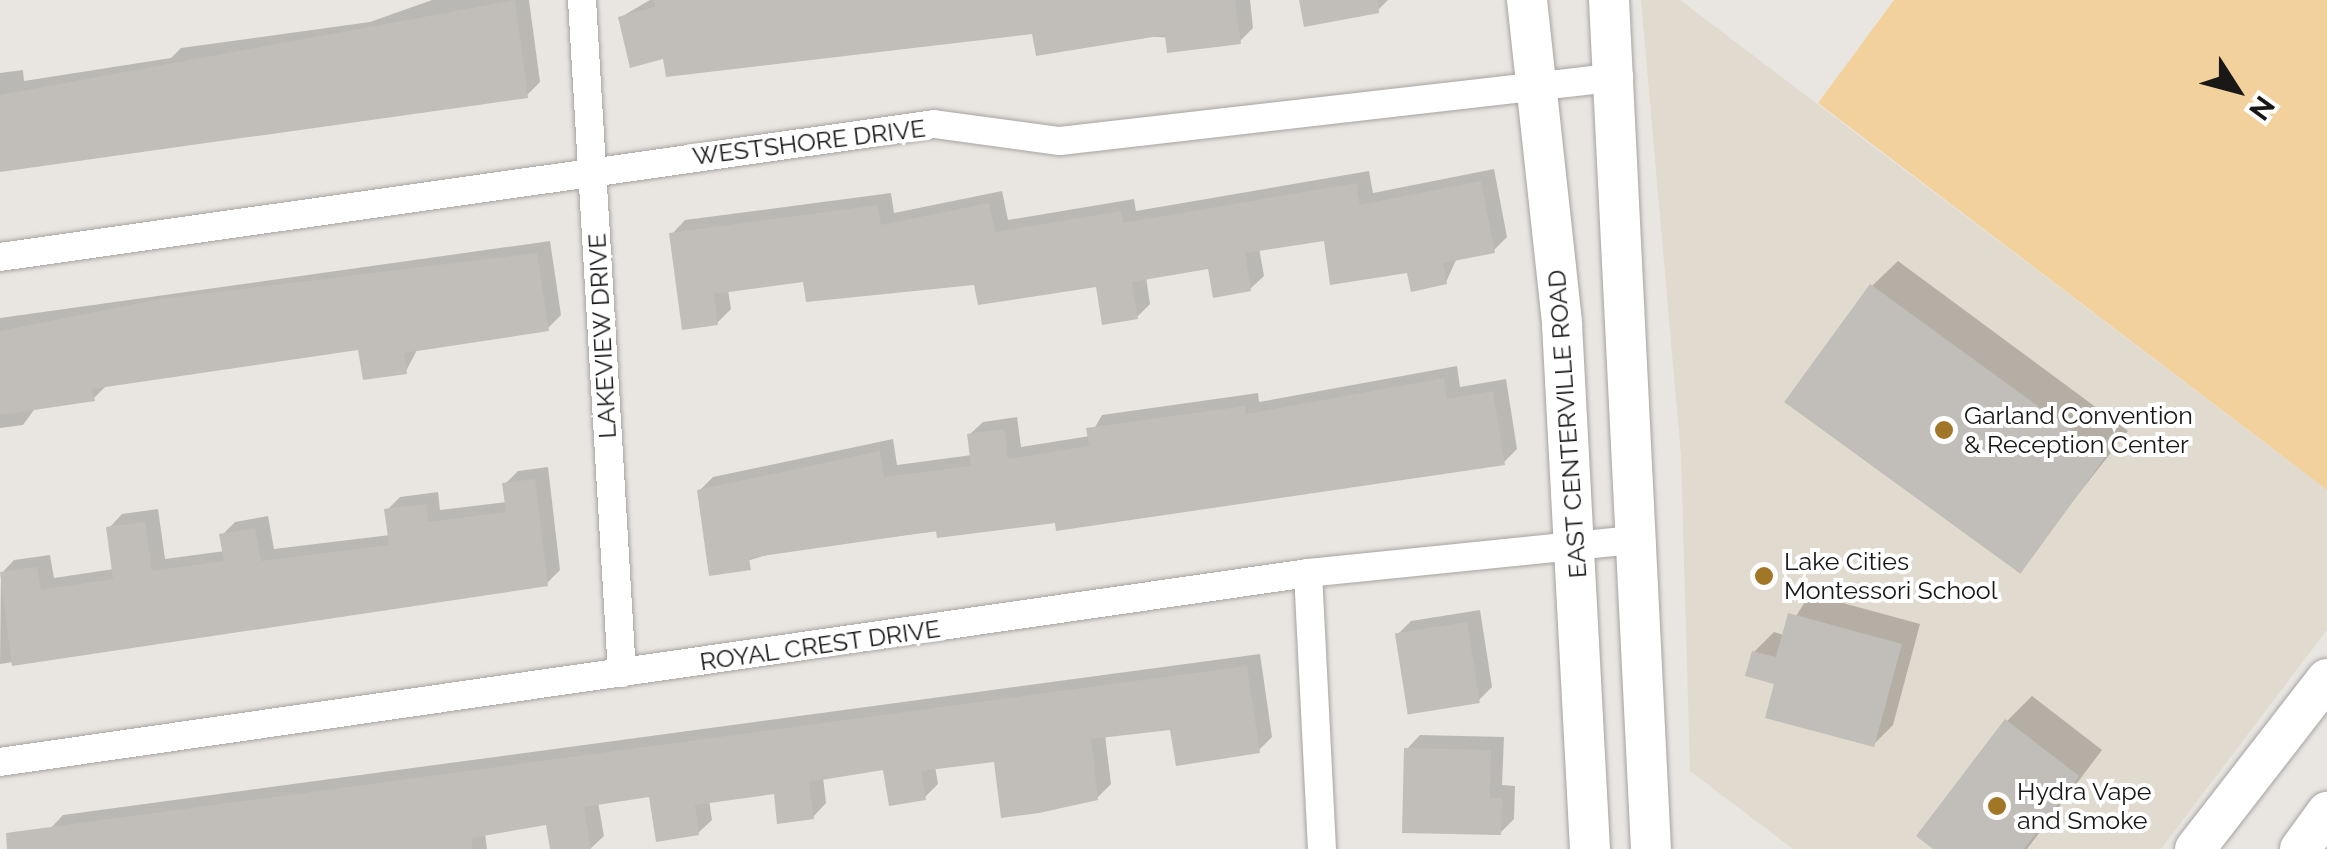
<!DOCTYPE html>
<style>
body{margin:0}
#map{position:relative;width:2327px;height:849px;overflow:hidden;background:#e9e6e2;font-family:Raleway,sans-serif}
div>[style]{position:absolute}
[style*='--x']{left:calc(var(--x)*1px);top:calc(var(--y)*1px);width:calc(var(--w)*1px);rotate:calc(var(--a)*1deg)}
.built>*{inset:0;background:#e1dacf}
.green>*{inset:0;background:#f2d19c}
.shadow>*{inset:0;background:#0003}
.building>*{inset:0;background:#c1beba;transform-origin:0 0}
.roads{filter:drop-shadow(0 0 2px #a6a3a0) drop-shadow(0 0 2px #a6a3a0)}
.minor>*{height:28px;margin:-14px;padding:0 14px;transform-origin:14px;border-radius:14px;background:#fff}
.secondary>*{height:40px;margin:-20px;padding:0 20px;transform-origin:20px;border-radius:20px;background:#fff}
.dots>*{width:28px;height:28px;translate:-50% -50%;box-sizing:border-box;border:5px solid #fff;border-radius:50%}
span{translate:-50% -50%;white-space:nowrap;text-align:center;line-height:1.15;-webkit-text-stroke:8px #fff;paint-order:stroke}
.street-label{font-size:25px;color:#191817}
.poi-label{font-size:25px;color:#191817}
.left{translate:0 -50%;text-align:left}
.north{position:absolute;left:2187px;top:40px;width:100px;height:100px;-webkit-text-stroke:8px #fff;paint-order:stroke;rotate:126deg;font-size:28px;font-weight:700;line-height:40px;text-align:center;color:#191817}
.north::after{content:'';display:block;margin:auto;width:35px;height:45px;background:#191817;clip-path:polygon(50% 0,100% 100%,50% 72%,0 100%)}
</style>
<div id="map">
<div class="built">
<i style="clip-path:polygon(1641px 0,1680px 0,2327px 490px,2327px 630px,2161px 849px,1793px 849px,1690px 771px,1681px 456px)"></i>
</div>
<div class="green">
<i style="clip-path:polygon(1894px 0,2327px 0,2327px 490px,1818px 103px)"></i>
</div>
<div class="shadow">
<i style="clip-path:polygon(432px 0,529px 0,540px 82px,527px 95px,0 170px,0 73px,23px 70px,24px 81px,171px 58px,181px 48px,370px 22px)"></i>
<i style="clip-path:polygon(650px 0,1250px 0,1253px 28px,1240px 41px,1034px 31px,665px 56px,621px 17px)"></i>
<i style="clip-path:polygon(1302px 0,1388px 0,1377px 11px)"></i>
<i style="clip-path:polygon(1494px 169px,1507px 237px,1494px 250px,1457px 258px,1446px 282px,1326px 238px,1259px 248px,1264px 276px,1250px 289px,1211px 266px,1146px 277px,1150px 304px,1137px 317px,1098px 284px,805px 280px,728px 290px,731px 309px,717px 323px,672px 234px,685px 220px,891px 193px,894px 213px,1002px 191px,1008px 220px,1134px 199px,1136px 211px,1369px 171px,1373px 193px)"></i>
<i style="clip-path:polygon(550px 241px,561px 315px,547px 329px,418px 348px,406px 371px,360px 347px,108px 384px,93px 399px,36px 407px,23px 425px,0 428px,0 318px)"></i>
<i style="clip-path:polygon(1898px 261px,2128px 431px,2017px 572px,1872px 286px)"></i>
<i style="clip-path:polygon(1457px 366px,1460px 387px,1506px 379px,1517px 449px,1504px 462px,783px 550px,711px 572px,700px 490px,713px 477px,893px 439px,897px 465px,972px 455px,969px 435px,983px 422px,1017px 417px,1021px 447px,1090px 436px,1102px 415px,1258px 393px,1259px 402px)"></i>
<i style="clip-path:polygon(548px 467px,560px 570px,547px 583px,0 664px,1px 574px,14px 560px,50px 555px,54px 578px,114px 569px,109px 528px,122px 514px,158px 509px,165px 559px,225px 551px,222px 535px,235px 522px,268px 516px,274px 549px,390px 535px,387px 510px,400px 497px,438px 492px,440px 510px,507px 502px,505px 484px,518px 471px)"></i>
<i style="clip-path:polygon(1810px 594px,1920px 624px,1893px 725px,1873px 745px,1777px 682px,1754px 652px,1774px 632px,1784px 635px)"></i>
<i style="clip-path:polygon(1480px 610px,1492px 687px,1478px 701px,1398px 634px,1411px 621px)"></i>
<i style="clip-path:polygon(1260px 654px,1272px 737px,1259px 750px,1172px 727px,1105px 735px,1111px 784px,1097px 798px,996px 759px,935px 766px,938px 784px,924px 798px,885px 767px,823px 777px,826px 803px,813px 817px,776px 791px,709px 800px,712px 820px,698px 833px,652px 794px,598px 802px,604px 836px,590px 849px,553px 849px,548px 822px,485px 833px,487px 849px,52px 849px,50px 829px,63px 815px)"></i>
<i style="clip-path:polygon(2032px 696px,2102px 750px,2027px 849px,1937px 849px,2007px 721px)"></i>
<i style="clip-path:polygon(1420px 735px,1504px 737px,1502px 785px,1515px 786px,1514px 819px,1500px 833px,1407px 749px)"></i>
</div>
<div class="building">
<i style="clip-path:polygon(515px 0,528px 98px,0 172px,0 95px)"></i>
<i style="clip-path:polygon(654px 0,1235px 0,1241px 44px,1167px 53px,1165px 35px,1036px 56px,1032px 34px,666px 77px,663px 59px,630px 68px,618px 17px,655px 7px)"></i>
<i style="clip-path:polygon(1299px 0,1378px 0,1379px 13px,1304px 27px)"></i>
<i style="clip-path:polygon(1481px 181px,1495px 253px,1443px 263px,1447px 284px,1411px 292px,1407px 273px,1330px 285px,1324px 241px,1245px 253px,1251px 291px,1213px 298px,1208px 269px,1132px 282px,1138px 319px,1102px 325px,1096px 287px,978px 305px,974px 285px,806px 302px,803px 282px,714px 294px,718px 325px,682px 330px,669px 233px,878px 205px,881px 225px,989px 203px,995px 232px,1121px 211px,1123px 223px,1356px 183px,1360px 205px)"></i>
<i style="clip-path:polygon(537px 253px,549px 331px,404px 353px,407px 374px,363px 380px,358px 350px,92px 389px,95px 401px,0 415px,0 331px,160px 299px)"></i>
<i style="left:1870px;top:284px;width:292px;height:146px;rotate:36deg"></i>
<i style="clip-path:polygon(1444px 378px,1447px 399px,1493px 391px,1505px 465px,1056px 531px,1055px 523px,937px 538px,936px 531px,749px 558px,751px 570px,709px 576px,697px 490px,880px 451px,884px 477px,971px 466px,967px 434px,1004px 429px,1008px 459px,1089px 446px,1086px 428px,1245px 406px,1246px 414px)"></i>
<i style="clip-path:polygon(535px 479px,548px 586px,12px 666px,0 572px,37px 567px,41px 590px,113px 579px,106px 527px,145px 522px,152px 571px,224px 561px,219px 534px,255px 528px,261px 561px,389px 545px,384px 509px,426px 504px,428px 522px,506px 512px,502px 483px)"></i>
<i style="clip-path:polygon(1788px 613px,1902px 644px,1874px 747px,1765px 718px,1774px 684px,1745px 676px,1752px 651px,1776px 657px)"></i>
<i style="left:1467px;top:622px;width:82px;height:73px;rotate:81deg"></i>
<i style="clip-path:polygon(1247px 666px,1260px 753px,1176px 766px,1170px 730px,1091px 739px,1098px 800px,1039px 813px,1001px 818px,994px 762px,921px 771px,926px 800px,889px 806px,883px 770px,809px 782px,814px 819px,777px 824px,774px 794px,695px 805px,699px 835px,656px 842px,649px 797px,584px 807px,591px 849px,550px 849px,546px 825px,471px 838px,473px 849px,7px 849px,6px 833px)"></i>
<i style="clip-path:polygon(2005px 719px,2079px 776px,2024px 849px,1933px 849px,1916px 836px)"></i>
<i style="clip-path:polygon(1404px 748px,1491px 750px,1490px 798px,1502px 798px,1501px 835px,1402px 833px)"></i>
</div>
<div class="roads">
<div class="minor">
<i style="--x:582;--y:0;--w:674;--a:86.6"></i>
<i style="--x:0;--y:257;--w:943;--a:-8.1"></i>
<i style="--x:934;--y:124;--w:127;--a:7.7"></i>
<i style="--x:1060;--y:141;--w:563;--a:-6.53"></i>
<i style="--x:1308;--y:573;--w:276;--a:87.1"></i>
<i style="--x:0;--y:762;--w:1322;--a:-8.22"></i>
<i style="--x:1308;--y:573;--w:335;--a:-5.8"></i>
</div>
<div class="secondary">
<i style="--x:1527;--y:0;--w:326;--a:83.8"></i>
<i style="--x:1562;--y:324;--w:526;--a:86.95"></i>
<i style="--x:1609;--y:0;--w:850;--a:87.17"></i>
<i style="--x:2195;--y:849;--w:215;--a:-52.2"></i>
<i style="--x:2300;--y:849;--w:46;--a:-53.9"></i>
</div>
</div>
<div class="dots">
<i style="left:1944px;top:430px;background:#a17626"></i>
<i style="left:1764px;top:576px;background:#a17626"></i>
<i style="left:1997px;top:806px;background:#a17626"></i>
</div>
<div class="street-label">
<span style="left:809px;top:142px;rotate:-7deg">WESTSHORE DRIVE</span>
<span style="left:602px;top:336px;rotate:-93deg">LAKEVIEW DRIVE</span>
<span style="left:1567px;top:424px;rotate:-94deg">EAST CENTERVILLE ROAD</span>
<span style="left:820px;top:645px;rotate:-8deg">ROYAL CREST DRIVE</span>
</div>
<div class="poi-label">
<span class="left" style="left:1964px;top:430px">Garland Convention<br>&amp; Reception Center</span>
<span class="left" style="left:1784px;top:576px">Lake Cities<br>Montessori School</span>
<span class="left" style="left:2017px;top:806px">Hydra Vape<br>and Smoke</span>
</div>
<div class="north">N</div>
</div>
